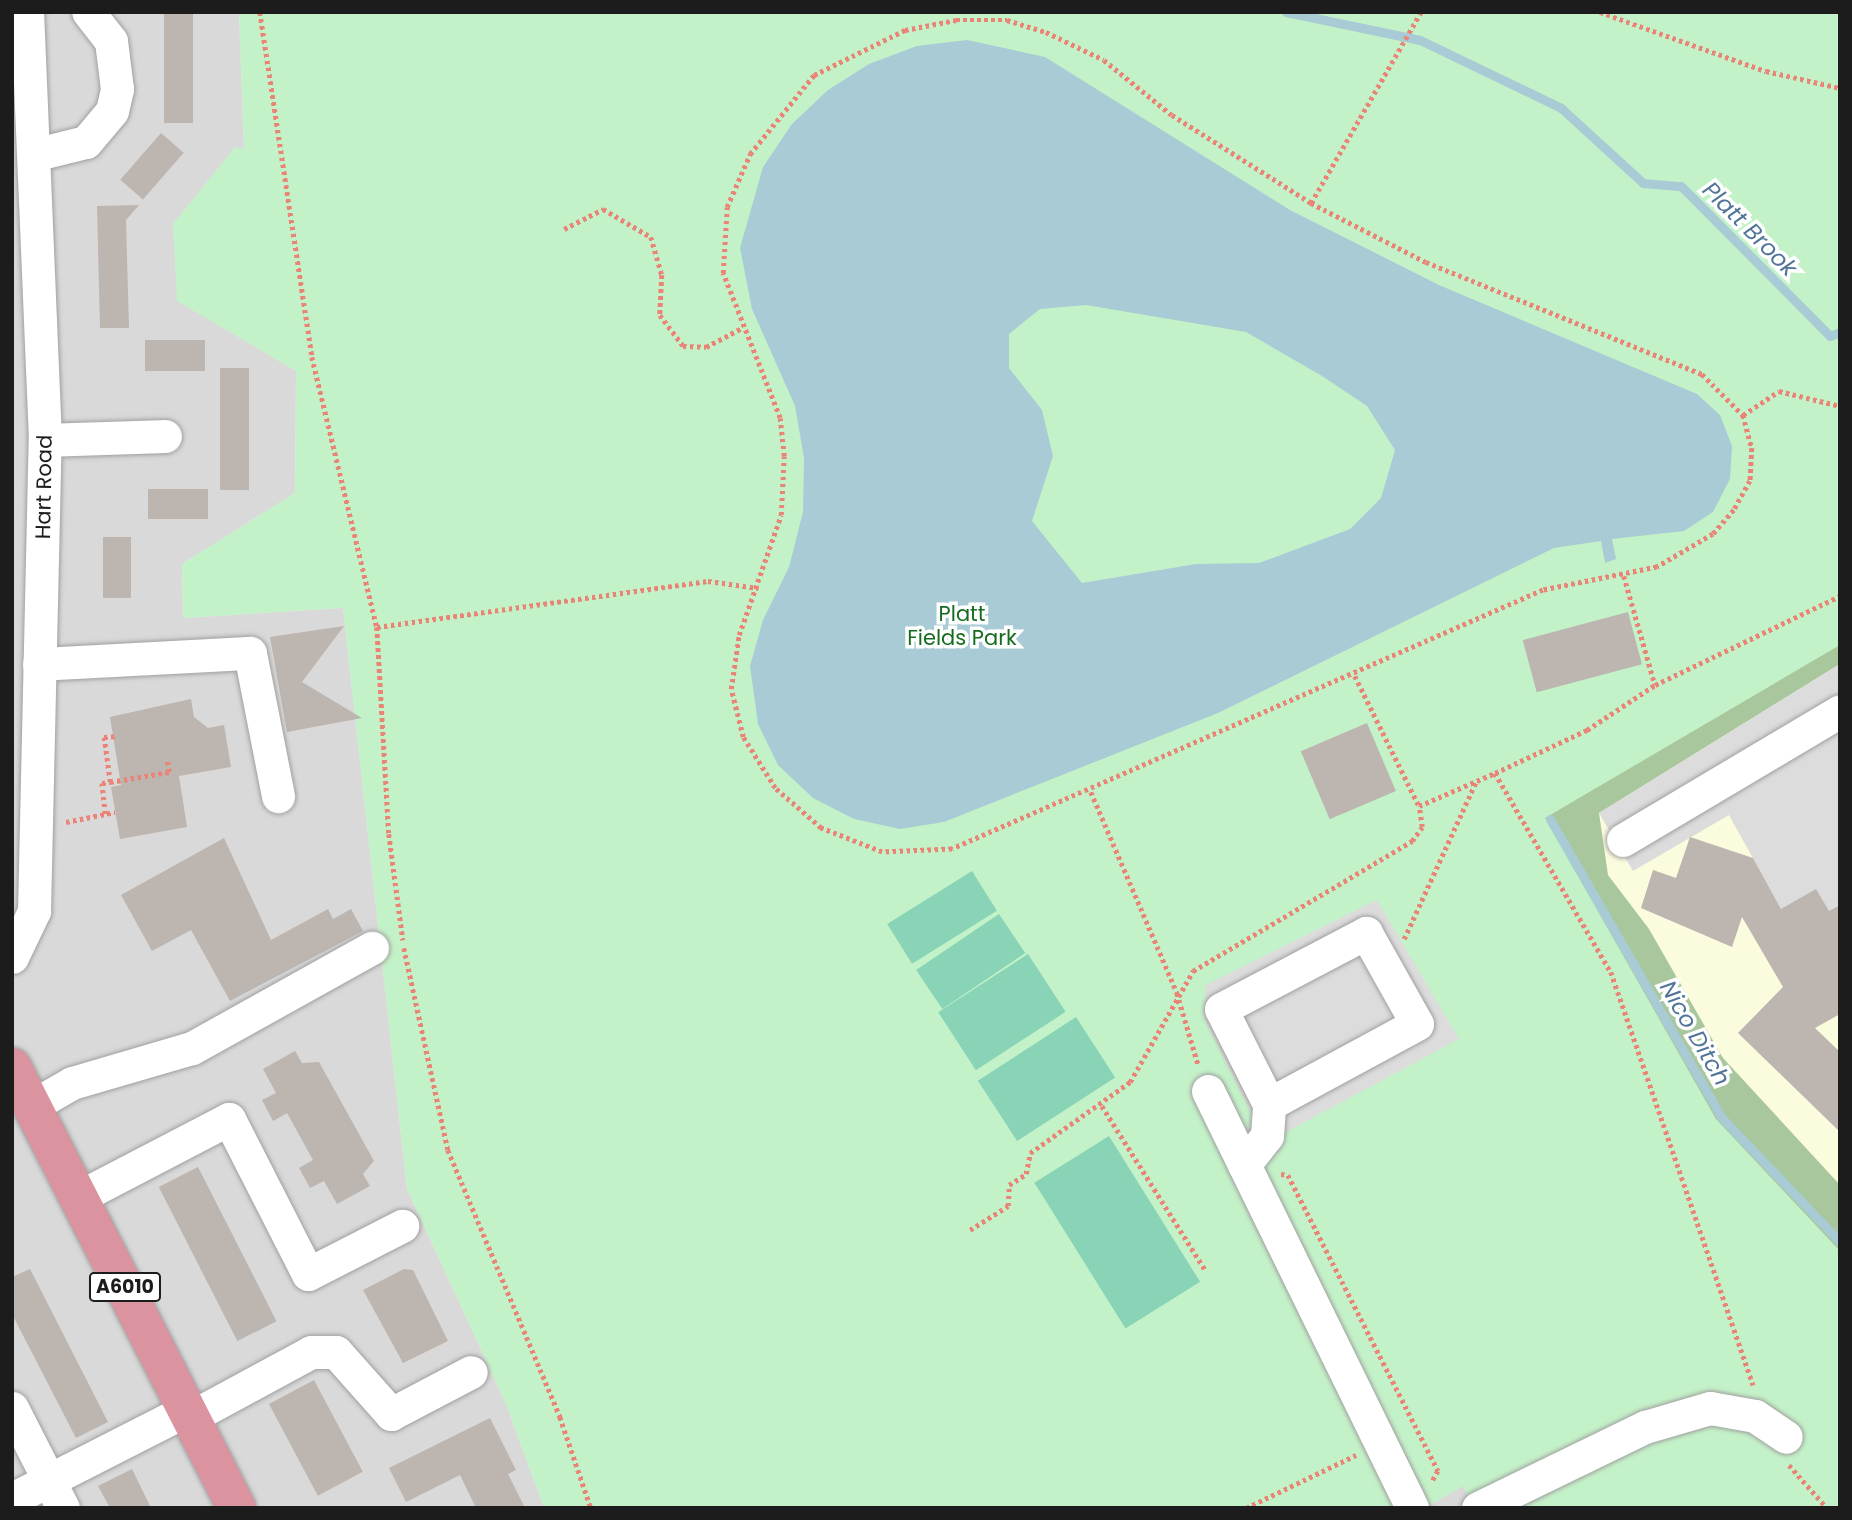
<!DOCTYPE html>
<style>
body{margin:0}
#map{position:relative;width:1852px;height:1520px;overflow:hidden;background:#ece9e3;font-family:Poppins,sans-serif}
div>[style]{position:absolute}
[style*='--x']{left:calc(var(--x)*1px);top:calc(var(--y)*1px);width:calc(var(--w)*1px);rotate:calc(var(--a)*1deg)}
.residential>*{inset:0;background:#dad9d9}
.education>*{inset:0;background:#fbfbdd}
.forest>*{inset:0;background:#a8c79c}
.park>*{inset:0;background:#c4f2c8}
.pitch>*{inset:0;background:#89d3b7;transform-origin:0 0}
.parking>*{inset:0;background:#dcdcdc}
.water>*{inset:0;background:#a8cbd5}
.stream>*{height:9px;margin:-4.5px;padding:0 4.5px;transform-origin:4.5px;border-radius:4.5px;background:#a8cbd5}
.building>*{inset:0;background:#bcb5b0;transform-origin:0 0}
.path>*{height:4.5px;margin-top:-2.25px;transform-origin:0;background:repeating-linear-gradient(90deg,#e98477 0 3.5px,transparent 0 7px)}
.roads{filter:drop-shadow(0 0 2px #a0a0a0) drop-shadow(0 0 2px #a0a0a0)}
.minor>*{height:33px;margin:-16.5px;padding:0 16.5px;transform-origin:16.5px;border-radius:16.5px;background:#fff}
.highway>*{height:38px;margin:-19px;padding:0 19px;transform-origin:19px;border-radius:19px;background:#dc93a0}
span{translate:-50% -50%;white-space:nowrap;text-align:center;line-height:1.15;-webkit-text-stroke:7px #fff;paint-order:stroke}
.shield-label span{padding:2px 5px;background:#fff;border:2px solid;border-radius:5px;-webkit-text-stroke-width:0}
.shield-label{font-size:19px;color:#1c1c1c;font-weight:700}
.street-label{font-size:21px;color:#1c1c1c}
.park-label{font-size:21px;color:#176d1f}
.water-label{font-size:23px;color:#517599;font-style:italic}
.frame{position:absolute;inset:0;border:14px solid #1c1c1c;pointer-events:none}
</style>
<div id="map">
<div class="residential">
<i style="clip-path:polygon(12px 12px,239px 12px,244px 150px,177px 300px,296px 371px,295px 493px,182px 564px,183px 618px,343px 608px,407px 1189px,506px 1404px,544px 1508px,12px 1508px)"></i>
<i style="clip-path:polygon(1463px 1485px,1475px 1508px,1425px 1508px,1445px 1493px)"></i>
</div>
<div class="education">
<i style="clip-path:polygon(1840px 645px,1840px 1231px,1550px 815px)"></i>
</div>
<div class="forest">
<i style="clip-path:polygon(1840px 581px,1840px 664px,1599px 813px,1608px 875px,1649px 929px,1723px 1058px,1840px 1185px,1840px 1304px,1758px 1374px,1525px 780px)"></i>
</div>
<div class="park">
<i style="clip-path:polygon(239px 12px,1840px 12px,1840px 645px,1545px 818px,1716px 1119px,1840px 1251px,1840px 1508px,1475px 1508px,1463px 1486px,1425px 1508px,544px 1508px,506px 1404px,407px 1189px,343px 608px,183px 618px,182px 564px,295px 493px,296px 371px,177px 301px,173px 224px,235px 147px,244px 149px)"></i>
</div>
<div class="pitch">
<i style="left:972px;top:871px;width:47px;height:100px;rotate:58deg"></i>
<i style="left:999px;top:914px;width:47px;height:100px;rotate:56deg"></i>
<i style="left:1028px;top:954px;width:69px;height:107px;rotate:57deg"></i>
<i style="left:1076px;top:1017px;width:72px;height:117px;rotate:57deg"></i>
<i style="left:1109px;top:1136px;width:172px;height:88px;rotate:58deg"></i>
</div>
<div class="parking">
<i style="clip-path:polygon(1840px 664px,1840px 905px,1829px 911px,1781px 909px,1729px 815px,1633px 871px,1599px 813px)"></i>
<i style="clip-path:polygon(1377px 900px,1459px 1039px,1266px 1143px,1204px 1018px,1206px 985px)"></i>
</div>
<div class="water">
<i style="clip-path:polygon(evenodd,967px 40px,1045px 57px,1290px 210px,1439px 285px,1697px 394px,1720px 415px,1732px 446px,1730px 479px,1713px 512px,1684px 531px,1612px 539px,1616px 559px,1605px 563px,1601px 541px,1554px 548px,1218px 713px,944px 822px,900px 829px,854px 819px,813px 798px,778px 765px,758px 724px,750px 666px,763px 620px,789px 567px,803px 512px,804px 458px,795px 406px,752px 309px,740px 248px,763px 167px,792px 124px,828px 90px,869px 64px,917px 46px,967px 40px,1086px 305px,1246px 332px,1322px 376px,1367px 406px,1395px 450px,1381px 498px,1350px 529px,1259px 563px,1196px 564px,1082px 583px,1032px 521px,1053px 456px,1042px 410px,1009px 368px,1009px 334px,1040px 309px,1086px 305px)"></i>
</div>
<div class="stream">
<i style="--x:1286;--y:12;--w:137;--a:11.8"></i>
<i style="--x:1420;--y:40;--w:157;--a:25.7"></i>
<i style="--x:1561;--y:108;--w:111;--a:42.4"></i>
<i style="--x:1643;--y:183;--w:38;--a:5"></i>
<i style="--x:1681;--y:186;--w:211;--a:45.2"></i>
<i style="--x:1830;--y:336;--w:11;--a:-22"></i>
<i style="--x:1550;--y:819;--w:345;--a:60.1"></i>
<i style="--x:1722;--y:1118;--w:171;--a:46.4"></i>
</div>
<div class="building">
<i style="left:164px;top:12px;width:29px;height:111px"></i>
<i style="left:161px;top:133px;width:30px;height:62px;rotate:41deg"></i>
<i style="clip-path:polygon(139px 205px,126px 220px,129px 328px,100px 328px,97px 206px)"></i>
<i style="left:205px;top:340px;width:31px;height:60px;rotate:90deg"></i>
<i style="left:220px;top:368px;width:29px;height:122px"></i>
<i style="left:148px;top:489px;width:60px;height:30px"></i>
<i style="left:103px;top:537px;width:28px;height:61px"></i>
<i style="left:1628px;top:612px;width:54px;height:109px;rotate:75deg"></i>
<i style="clip-path:polygon(344px 626px,302px 682px,362px 718px,287px 732px,270px 637px)"></i>
<i style="clip-path:polygon(191px 699px,194px 717px,208px 728px,224px 725px,231px 767px,179px 776px,187px 827px,120px 839px,111px 787px,121px 785px,110px 717px)"></i>
<i style="left:1367px;top:723px;width:74px;height:72px;rotate:67deg"></i>
<i style="clip-path:polygon(1690px 837px,1753px 858px,1781px 909px,1816px 889px,1829px 911px,1840px 905px,1840px 1014px,1815px 1028px,1840px 1052px,1840px 1132px,1738px 1033px,1783px 987px,1742px 917px,1732px 947px,1641px 908px,1653px 870px,1676px 878px)"></i>
<i style="clip-path:polygon(224px 838px,271px 940px,328px 909px,333px 919px,351px 909px,363px 931px,230px 1001px,191px 930px,152px 951px,121px 895px)"></i>
<i style="clip-path:polygon(295px 1051px,302px 1063px,319px 1062px,374px 1161px,363px 1174px,370px 1186px,337px 1204px,324px 1181px,310px 1188px,299px 1168px,313px 1160px,287px 1113px,273px 1121px,262px 1100px,276px 1093px,263px 1069px)"></i>
<i style="left:198px;top:1167px;width:173px;height:44px;rotate:63deg"></i>
<i style="clip-path:polygon(30px 1269px,108px 1422px,76px 1438px,12px 1314px,12px 1277px)"></i>
<i style="clip-path:polygon(404px 1269px,413px 1270px,448px 1341px,403px 1363px,363px 1290px)"></i>
<i style="left:314px;top:1380px;width:104px;height:51px;rotate:62deg"></i>
<i style="clip-path:polygon(490px 1418px,516px 1470px,508px 1474px,525px 1508px,476px 1508px,460px 1475px,406px 1502px,389px 1468px)"></i>
<i style="clip-path:polygon(132px 1469px,151px 1508px,110px 1508px,98px 1486px)"></i>
</div>
<div class="path">
<i style="--x:260;--y:12;--w:349;--a:81.4"></i>
<i style="--x:312;--y:357;--w:278;--a:76.5"></i>
<i style="--x:377;--y:627;--w:334;--a:-7.9"></i>
<i style="--x:708;--y:581;--w:51;--a:7.8"></i>
<i style="--x:1600;--y:12;--w:176;--a:19.6"></i>
<i style="--x:1766;--y:71;--w:76;--a:12.9"></i>
<i style="--x:956;--y:20;--w:51;--a:0"></i>
<i style="--x:1007;--y:20;--w:41;--a:17.1"></i>
<i style="--x:1046;--y:32;--w:64;--a:25.8"></i>
<i style="--x:1104;--y:60;--w:87;--a:39"></i>
<i style="--x:1172;--y:115;--w:165;--a:32.3"></i>
<i style="--x:1311;--y:203;--w:129;--a:27.2"></i>
<i style="--x:1426;--y:262;--w:298;--a:22.1"></i>
<i style="--x:1702;--y:374;--w:58;--a:45"></i>
<i style="--x:1743;--y:415;--w:34;--a:75"></i>
<i style="--x:1752;--y:448;--w:33;--a:93"></i>
<i style="--x:1750;--y:481;--w:33;--a:119"></i>
<i style="--x:1734;--y:510;--w:32;--a:131"></i>
<i style="--x:1713;--y:534;--w:65;--a:149.5"></i>
<i style="--x:1657;--y:567;--w:116;--a:168.6"></i>
<i style="--x:1543;--y:590;--w:645;--a:156.34"></i>
<i style="--x:952;--y:849;--w:70;--a:177.5"></i>
<i style="--x:882;--y:852;--w:66;--a:-158.5"></i>
<i style="--x:821;--y:828;--w:61;--a:-139"></i>
<i style="--x:775;--y:788;--w:60;--a:-122.1"></i>
<i style="--x:743;--y:737;--w:49;--a:-104"></i>
<i style="--x:731;--y:689;--w:55;--a:-81.6"></i>
<i style="--x:739;--y:635;--w:127;--a:-70.7"></i>
<i style="--x:781;--y:515;--w:59;--a:-87.1"></i>
<i style="--x:784;--y:456;--w:38;--a:-96"></i>
<i style="--x:780;--y:418;--w:156;--a:-111.5"></i>
<i style="--x:723;--y:273;--w:66;--a:-86.5"></i>
<i style="--x:727;--y:207;--w:58;--a:-66.5"></i>
<i style="--x:750;--y:154;--w:102;--a:-51"></i>
<i style="--x:814;--y:75;--w:102;--a:-26.3"></i>
<i style="--x:905;--y:30;--w:52;--a:-11.1"></i>
<i style="--x:1311;--y:203;--w:220;--a:-60.1"></i>
<i style="--x:564;--y:229;--w:44;--a:-27.1"></i>
<i style="--x:603;--y:209;--w:56;--a:30.3"></i>
<i style="--x:651;--y:237;--w:40;--a:74"></i>
<i style="--x:662;--y:275;--w:40;--a:92.9"></i>
<i style="--x:660;--y:315;--w:39;--a:53"></i>
<i style="--x:683;--y:346;--w:23;--a:2"></i>
<i style="--x:706;--y:347;--w:40;--a:-28"></i>
<i style="--x:1743;--y:415;--w:43;--a:-33.7"></i>
<i style="--x:1779;--y:391;--w:63;--a:13.8"></i>
<i style="--x:1624;--y:576;--w:113;--a:74.1"></i>
<i style="--x:377;--y:627;--w:207;--a:86.7"></i>
<i style="--x:389;--y:834;--w:107;--a:82.5"></i>
<i style="--x:1355;--y:676;--w:145;--a:63.8"></i>
<i style="--x:1419;--y:806;--w:83;--a:-23.5"></i>
<i style="--x:1495;--y:773;--w:230;--a:59.8"></i>
<i style="--x:1611;--y:972;--w:437;--a:71"></i>
<i style="--x:1495;--y:773;--w:102;--a:-25.1"></i>
<i style="--x:1587;--y:730;--w:82;--a:-33.5"></i>
<i style="--x:1655;--y:685;--w:205;--a:-25.7"></i>
<i style="--x:110;--y:782;--w:60;--a:-9.6"></i>
<i style="--x:169;--y:772;--w:12;--a:-99"></i>
<i style="--x:1091;--y:792;--w:219;--a:66.8"></i>
<i style="--x:1177;--y:993;--w:74;--a:73.5"></i>
<i style="--x:105;--y:814;--w:31;--a:-96"></i>
<i style="--x:102;--y:783;--w:8;--a:-7"></i>
<i style="--x:110;--y:782;--w:45;--a:-97.6"></i>
<i style="--x:104;--y:737;--w:13;--a:-4"></i>
<i style="--x:66;--y:822;--w:50;--a:-11.5"></i>
<i style="--x:1404;--y:939;--w:173;--a:-65.4"></i>
<i style="--x:404;--y:948;--w:207;--a:77.7"></i>
<i style="--x:448;--y:1150;--w:290;--a:67.2"></i>
<i style="--x:560;--y:1417;--w:96;--a:71.2"></i>
<i style="--x:1102;--y:1106;--w:195;--a:57.8"></i>
<i style="--x:1281;--y:1174;--w:7;--a:8"></i>
<i style="--x:1288;--y:1175;--w:332;--a:63.1"></i>
<i style="--x:1438;--y:1471;--w:13;--a:119"></i>
<i style="--x:970;--y:1230;--w:45;--a:-32.3"></i>
<i style="--x:1008;--y:1206;--w:21;--a:-87"></i>
<i style="--x:1009;--y:1185;--w:20;--a:-33"></i>
<i style="--x:1026;--y:1174;--w:21;--a:-79"></i>
<i style="--x:1030;--y:1153;--w:123;--a:-35.4"></i>
<i style="--x:1130;--y:1082;--w:128;--a:-60.4"></i>
<i style="--x:1193;--y:971;--w:255;--a:-30.7"></i>
<i style="--x:1412;--y:841;--w:17;--a:-54"></i>
<i style="--x:1422;--y:827;--w:21;--a:-98"></i>
<i style="--x:1789;--y:1465;--w:57;--a:48.5"></i>
<i style="--x:1246;--y:1508;--w:122;--a:-25.7"></i>
</div>
<div class="roads">
<div class="minor">
<i style="--x:37;--y:154;--w:50;--a:-13.8"></i>
<i style="--x:86;--y:142;--w:40;--a:-50"></i>
<i style="--x:112;--y:111;--w:23;--a:-77"></i>
<i style="--x:117;--y:89;--w:48;--a:-97.1"></i>
<i style="--x:111;--y:41;--w:37;--a:-128"></i>
<i style="--x:45;--y:440;--w:120;--a:-1.9"></i>
<i style="--x:39;--y:664;--w:211;--a:-3"></i>
<i style="--x:250;--y:653;--w:146;--a:78.9"></i>
<i style="--x:1623;--y:840;--w:252;--a:-30.7"></i>
<i style="--x:12;--y:957;--w:51;--a:-64.4"></i>
<i style="--x:34;--y:911;--w:471;--a:-88.7"></i>
<i style="--x:45;--y:440;--w:428;--a:-92.4"></i>
<i style="--x:1208;--y:1091;--w:464;--a:63.9"></i>
<i style="--x:32;--y:1106;--w:46;--a:-29.9"></i>
<i style="--x:72;--y:1083;--w:125;--a:-16.3"></i>
<i style="--x:192;--y:1048;--w:206;--a:-29.1"></i>
<i style="--x:1244;--y:1165;--w:37;--a:-52"></i>
<i style="--x:1267;--y:1136;--w:32;--a:-86"></i>
<i style="--x:1269;--y:1104;--w:106;--a:-116.8"></i>
<i style="--x:1221;--y:1009;--w:164;--a:-27.7"></i>
<i style="--x:1366;--y:933;--w:104;--a:60.7"></i>
<i style="--x:1417;--y:1024;--w:168;--a:151.6"></i>
<i style="--x:79;--y:1197;--w:169;--a:-27.5"></i>
<i style="--x:229;--y:1119;--w:174;--a:63"></i>
<i style="--x:308;--y:1274;--w:106;--a:-27.1"></i>
<i style="--x:12;--y:1408;--w:112;--a:63"></i>
<i style="--x:191;--y:1417;--w:136;--a:-28.4"></i>
<i style="--x:311;--y:1352;--w:25;--a:0"></i>
<i style="--x:336;--y:1352;--w:83;--a:48.4"></i>
<i style="--x:391;--y:1414;--w:90;--a:-27.7"></i>
<i style="--x:12;--y:1499;--w:196;--a:-27"></i>
<i style="--x:1478;--y:1508;--w:186;--a:-25.9"></i>
<i style="--x:1645;--y:1427;--w:68;--a:-16.3"></i>
<i style="--x:1710;--y:1408;--w:46;--a:10.1"></i>
<i style="--x:1755;--y:1416;--w:37;--a:34"></i>
</div>
<div class="highway">
<i style="--x:12;--y:1067;--w:495;--a:63"></i>
</div>
</div>
<div class="shield-label">
<span style="left:125px;top:1287px">A6010</span>
</div>
<div class="street-label">
<span style="left:44px;top:487px;rotate:-89deg">Hart Road</span>
</div>
<div class="park-label">
<span style="left:962px;top:626px">Platt<br>Fields Park</span>
</div>
<div class="water-label">
<span style="left:1750px;top:229px;rotate:45deg">Platt Brook</span>
<span style="left:1695px;top:1033px;rotate:60deg">Nico Ditch</span>
</div>
<div class="frame"></div>
</div>
